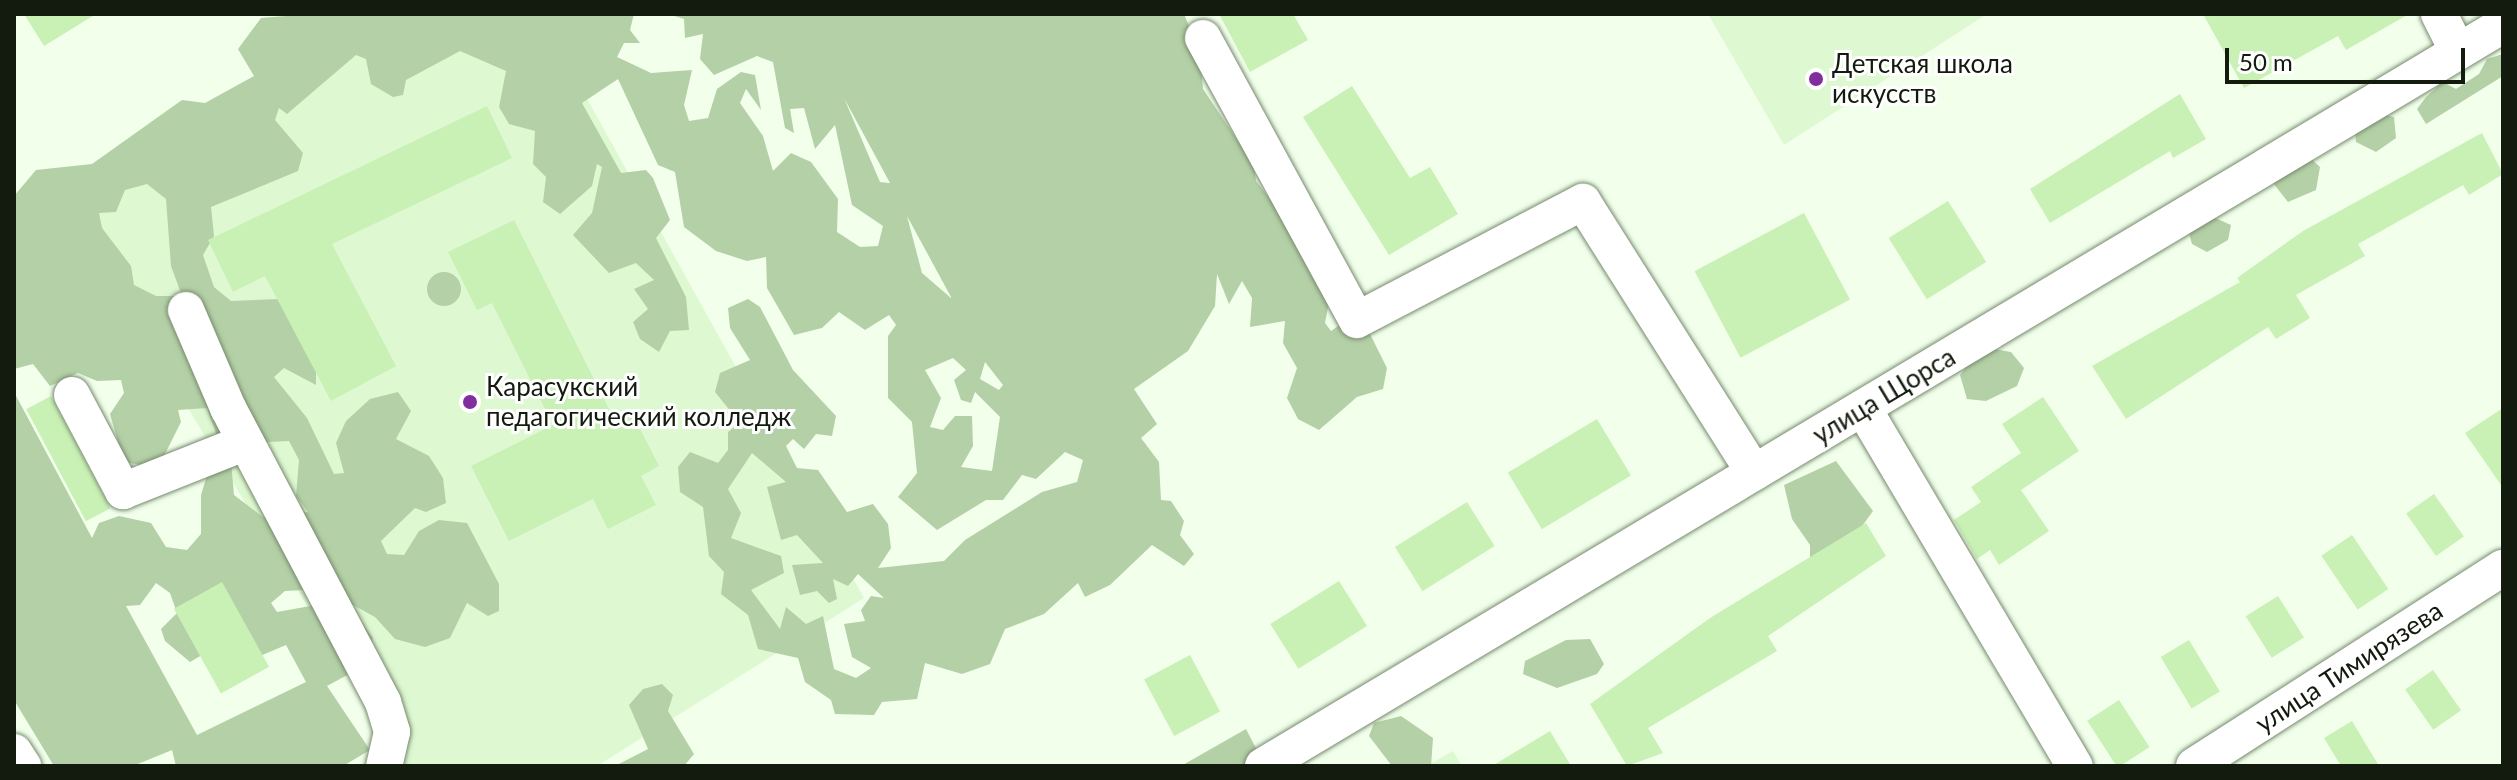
<!DOCTYPE html>
<meta charset="utf-8">
<style>
body{margin:0}
#map{position:relative;width:2517px;height:780px;overflow:hidden;background:#f1ffeb;font-family:Lato,sans-serif}
div>[style]{position:absolute}
[style*='--x']{left:calc(var(--x)*1px);top:calc(var(--y)*1px);width:calc(var(--w)*1px);rotate:calc(var(--a)*1deg)}
.built>*{inset:0;background:#def8d2}
.green>*{inset:0;background:#b4d0a6}
.round{border-radius:50%}
.building>*{inset:0;background:#c9f1b5;transform-origin:0 0}
.roads{filter:drop-shadow(0 0 2px #778a6e) drop-shadow(0 0 2px #778a6e)}
.minor>*{height:36px;margin:-18px;padding:0 18px;transform-origin:18px;border-radius:18px;background:#fff}
.dots>*{width:22px;height:22px;translate:-50% -50%;box-sizing:border-box;border:4px solid #fff;border-radius:50%}
span{translate:-50% -50%;white-space:nowrap;text-align:center;line-height:1.15;-webkit-text-stroke:6px #fff;paint-order:stroke}
.poi-label{font-size:26px;color:#131b0f}
.left{translate:0 -50%;text-align:left}
.street-label{font-size:26px;color:#131b0f}
.frame{position:absolute;inset:0;border:16px solid #131b0f;pointer-events:none}
.scale{position:absolute;left:2225px;top:48px;width:240px;height:36px;box-sizing:border-box;border:4px solid #131b0f;border-top:0;padding-left:10px;font-size:24px;line-height:28px;white-space:nowrap;color:#131b0f;-webkit-text-stroke:6px #fff;paint-order:stroke}
</style>
<div id="map">
<div class="built">
<i style="clip-path:polygon(392px 14px,540px 14px,864px 598px,597px 766px,404px 766px,66px 206px)"></i>
<i style="clip-path:polygon(1708px 14px,1987px 14px,1784px 145px)"></i>
<i style="clip-path:polygon(1453px 751px,1462px 766px,1427px 766px)"></i>
</div>
<div class="green">
<i style="clip-path:polygon(evenodd,311px 14px,634px 14px,630px 30px,640px 43px,624px 43px,617px 57px,651px 73px,692px 70px,684px 105px,689px 121px,708px 118px,717px 89px,741px 72px,755px 75px,761px 110px,746px 89px,740px 103px,763px 136px,773px 171px,791px 153px,811px 162px,838px 199px,837px 232px,860px 247px,878px 246px,883px 226px,852px 205px,835px 125px,815px 149px,804px 108px,790px 109px,794px 133px,785px 128px,773px 62px,757px 56px,714px 75px,700px 59px,703px 34px,685px 38px,684px 19px,668px 14px,1184px 14px,1200px 52px,1203px 89px,1254px 165px,1256px 181px,1308px 249px,1329px 302px,1325px 323px,1331px 331px,1341px 324px,1368px 330px,1387px 368px,1383px 389px,1357px 397px,1319px 430px,1298px 419px,1287px 398px,1297px 368px,1283px 343px,1285px 321px,1250px 327px,1252px 298px,1242px 281px,1229px 304px,1217px 274px,1215px 306px,1188px 351px,1134px 389px,1157px 424px,1141px 438px,1159px 462px,1161px 500px,1171px 501px,1184px 521px,1180px 535px,1194px 554px,1184px 566px,1152px 545px,1110px 585px,1085px 597px,1078px 583px,1044px 614px,1005px 629px,990px 664px,962px 674px,925px 663px,917px 699px,882px 702px,874px 715px,835px 714px,831px 700px,805px 682px,798px 658px,758px 649px,748px 615px,721px 594px,724px 572px,709px 556px,703px 507px,680px 492px,678px 467px,690px 452px,718px 463px,728px 450px,728px 432px,740px 423px,715px 392px,720px 373px,750px 360px,730px 328px,728px 308px,748px 299px,760px 307px,793px 370px,836px 416px,832px 436px,816px 434px,804px 449px,793px 439px,786px 446px,797px 468px,818px 470px,847px 512px,873px 504px,888px 524px,891px 548px,878px 568px,944px 561px,965px 540px,1042px 492px,1077px 482px,1083px 460px,1065px 452px,1036px 479px,1022px 475px,1003px 500px,986px 500px,937px 530px,898px 497px,917px 473px,912px 422px,888px 398px,888px 336px,896px 325px,889px 315px,865px 330px,839px 312px,822px 328px,794px 335px,767px 288px,766px 257px,747px 261px,716px 251px,684px 227px,675px 172px,658px 165px,618px 79px,582px 103px,621px 173px,646px 170px,653px 178px,670px 220px,656px 238px,686px 297px,689px 330px,670px 331px,659px 352px,640px 339px,633px 322px,648px 309px,634px 289px,654px 280px,636px 263px,609px 273px,573px 235px,592px 213px,602px 167px,597px 164px,592px 186px,560px 214px,543px 202px,546px 177px,533px 164px,535px 131px,509px 124px,499px 107px,506px 71px,460px 51px,406px 80px,403px 95px,393px 97px,371px 84px,366px 59px,356px 55px,287px 114px,279px 108px,275px 120px,303px 153px,298px 171px,211px 207px,214px 236px,203px 255px,214px 287px,231px 301px,278px 299px,316px 361px,316px 385px,284px 368px,274px 377px,307px 418px,334px 474px,344px 473px,336px 443px,346px 421px,370px 399px,398px 392px,411px 411px,396px 439px,429px 456px,443px 478px,446px 503px,426px 512px,415px 508px,381px 541px,387px 554px,404px 555px,419px 531px,439px 520px,467px 523px,499px 584px,499px 611px,488px 616px,467px 603px,450px 638px,425px 647px,395px 639px,375px 617px,324px 589px,285px 591px,271px 603px,277px 612px,327px 603px,361px 622px,373px 638px,362px 667px,327px 686px,370px 750px,343px 766px,176px 766px,172px 750px,133px 766px,54px 766px,14px 700px,14px 392px,92px 538px,99px 523px,119px 516px,151px 523px,166px 547px,187px 550px,201px 534px,201px 495px,218px 439px,207px 408px,178px 410px,181px 422px,158px 468px,124px 462px,110px 414px,124px 393px,121px 380px,97px 381px,78px 373px,50px 386px,33px 364px,14px 369px,14px 196px,36px 170px,92px 164px,182px 100px,205px 103px,254px 76px,238px 49px,261px 18px,311px 14px,844px 98px,890px 183px,889px 183px,880px 182px,844px 98px,311px 14px,147px 184px,166px 199px,171px 266px,182px 296px,156px 296px,134px 285px,131px 266px,102px 228px,99px 213px,116px 212px,125px 190px,147px 184px,311px 14px,907px 216px,951px 297px,951px 298px,922px 273px,907px 216px,311px 14px,953px 358px,966px 370px,954px 380px,961px 400px,971px 403px,975px 392px,1000px 417px,992px 471px,961px 467px,973px 446px,972px 416px,955px 416px,943px 430px,930px 427px,941px 398px,925px 370px,953px 358px,311px 14px,985px 362px,1003px 385px,999px 390px,980px 379px,985px 362px,311px 14px,289px 441px,299px 460px,296px 496px,308px 512px,263px 517px,234px 495px,231px 461px,268px 442px,289px 441px,311px 14px,752px 453px,786px 482px,767px 487px,781px 540px,797px 535px,823px 563px,792px 565px,800px 595px,817px 591px,829px 603px,837px 599px,833px 579px,848px 586px,858px 574px,884px 598px,871px 596px,861px 610px,865px 621px,844px 624px,852px 657px,871px 668px,856px 678px,834px 669px,823px 616px,806px 624px,786px 607px,780px 629px,751px 590px,784px 573px,781px 556px,731px 538px,741px 513px,728px 489px,752px 453px,311px 14px,156px 583px,170px 593px,177px 613px,161px 629px,165px 641px,190px 662px,202px 655px,260px 656px,286px 645px,306px 682px,197px 735px,126px 606px,140px 605px,156px 583px)"></i>
<i style="clip-path:polygon(2503px 54px,2503px 76px,2426px 124px,2417px 109px,2426px 97px,2443px 82px,2456px 89px,2479px 74px,2487px 59px)"></i>
<i style="clip-path:polygon(2373px 112px,2394px 117px,2396px 138px,2376px 152px,2356px 142px,2355px 131px)"></i>
<i style="clip-path:polygon(2310px 158px,2320px 167px,2316px 190px,2288px 202px,2273px 183px)"></i>
<i style="clip-path:polygon(2213px 217px,2231px 225px,2228px 240px,2207px 252px,2192px 244px,2188px 230px)"></i>
<i class="round" style="left:427px;top:272px;width:34px;height:34px"></i>
<i style="clip-path:polygon(1982px 347px,2011px 352px,2024px 368px,2017px 386px,1986px 401px,1967px 399px,1960px 375px)"></i>
<i style="clip-path:polygon(1836px 461px,1873px 511px,1842px 554px,1810px 566px,1810px 545px,1792px 519px,1784px 485px)"></i>
<i style="clip-path:polygon(1590px 639px,1604px 664px,1597px 674px,1557px 688px,1523px 674px,1525px 661px,1566px 640px)"></i>
<i style="clip-path:polygon(662px 684px,673px 695px,668px 711px,694px 754px,684px 766px,615px 766px,648px 749px,629px 705px,643px 689px)"></i>
<i style="clip-path:polygon(1401px 716px,1433px 738px,1431px 766px,1392px 766px,1369px 736px,1374px 723px)"></i>
<i style="clip-path:polygon(1246px 729px,1260px 756px,1244px 766px,1181px 766px)"></i>
</div>
<div class="building">
<i style="clip-path:polygon(24px 14px,96px 14px,44px 46px)"></i>
<i style="clip-path:polygon(1219px 14px,1293px 14px,1308px 40px,1250px 72px)"></i>
<i style="clip-path:polygon(2203px 14px,2409px 14px,2346px 50px,2338px 36px,2244px 88px)"></i>
<i style="clip-path:polygon(1352px 86px,1410px 178px,1430px 167px,1458px 214px,1389px 255px,1303px 117px)"></i>
<i style="clip-path:polygon(2180px 94px,2206px 139px,2173px 158px,2170px 151px,2050px 223px,2030px 189px)"></i>
<i style="clip-path:polygon(487px 106px,512px 158px,332px 244px,396px 366px,331px 401px,265px 276px,233px 292px,208px 240px)"></i>
<i style="clip-path:polygon(2482px 133px,2503px 174px,2469px 195px,2463px 185px,2358px 244px,2365px 256px,2296px 295px,2310px 318px,2276px 339px,2268px 327px,2126px 419px,2092px 366px,2240px 282px,2237px 278px,2303px 231px)"></i>
<i style="left:1948px;top:201px;width:72px;height:70px;rotate:58deg"></i>
<i style="left:1804px;top:213px;width:98px;height:124px;rotate:62deg"></i>
<i style="clip-path:polygon(514px 220px,614px 419px,631px 411px,659px 466px,641px 476px,656px 505px,608px 529px,593px 499px,509px 541px,471px 466px,553px 425px,492px 303px,477px 310px,448px 252px)"></i>
<i style="left:51px;top:396px;width:127px;height:28px;rotate:62deg"></i>
<i style="clip-path:polygon(2043px 397px,2079px 451px,2021px 490px,2049px 531px,1999px 565px,1990px 550px,1977px 559px,1954px 520px,1981px 502px,1971px 487px,2021px 453px,2002px 424px)"></i>
<i style="clip-path:polygon(2503px 408px,2503px 488px,2465px 433px)"></i>
<i style="left:1597px;top:419px;width:66px;height:104px;rotate:59deg"></i>
<i style="left:2434px;top:494px;width:52px;height:34px;rotate:55deg"></i>
<i style="left:1467px;top:502px;width:52px;height:85px;rotate:58deg"></i>
<i style="clip-path:polygon(1866px 523px,1886px 556px,1768px 636px,1777px 651px,1648px 728px,1663px 753px,1627px 766px,1590px 704px,1710px 618px)"></i>
<i style="left:2352px;top:535px;width:65px;height:37px;rotate:56deg"></i>
<i style="left:1339px;top:581px;width:53px;height:81px;rotate:58deg"></i>
<i style="left:222px;top:582px;width:97px;height:55px;rotate:61deg"></i>
<i style="left:2278px;top:596px;width:49px;height:38px;rotate:58deg"></i>
<i style="left:2189px;top:640px;width:60px;height:33px;rotate:59deg"></i>
<i style="left:1190px;top:655px;width:64px;height:52px;rotate:62deg"></i>
<i style="left:2433px;top:670px;width:49px;height:34px;rotate:55deg"></i>
<i style="left:2119px;top:700px;width:56px;height:38px;rotate:57deg"></i>
<i style="clip-path:polygon(2352px 721px,2379px 766px,2341px 766px,2324px 738px)"></i>
<i style="clip-path:polygon(1550px 731px,1571px 766px,1492px 766px)"></i>
</div>
<div class="roads">
<div class="minor">
<i style="--x:2439;--y:14;--w:42;--a:63.4"></i>
<i style="--x:1203;--y:38;--w:321;--a:61.4"></i>
<i style="--x:1357;--y:320;--w:255;--a:-27.6"></i>
<i style="--x:1583;--y:202;--w:320;--a:57.7"></i>
<i style="--x:186;--y:310;--w:107;--a:66.8"></i>
<i style="--x:228;--y:408;--w:332;--a:62.2"></i>
<i style="--x:383;--y:702;--w:31;--a:73"></i>
<i style="--x:392;--y:732;--w:35;--a:103"></i>
<i style="--x:72;--y:395;--w:109;--a:62"></i>
<i style="--x:123;--y:491;--w:132;--a:-21.7"></i>
<i style="--x:1863;--y:408;--w:416;--a:59.4"></i>
<i style="--x:14;--y:752;--w:17;--a:57"></i>
<i style="--x:1263;--y:766;--w:1445;--a:-30.86"></i>
<i style="--x:2194;--y:766;--w:367;--a:-32.7"></i>
</div>
</div>
<div class="dots">
<i style="left:1816px;top:79px;background:#812f9e"></i>
<i style="left:470px;top:402px;background:#812f9e"></i>
</div>
<div class="poi-label">
<span class="left" style="left:1832px;top:79px">Детская школа<br>искусств</span>
<span class="left" style="left:486px;top:402px">Карасукский<br>педагогический колледж</span>
</div>
<div class="street-label">
<span style="left:1884px;top:396px;rotate:-31deg">улица Щорса</span>
<span style="left:2349px;top:667px;rotate:-33deg">улица Тимирязева</span>
</div>
<div class="frame"></div>
<div class="scale">50 m</div>
</div>
